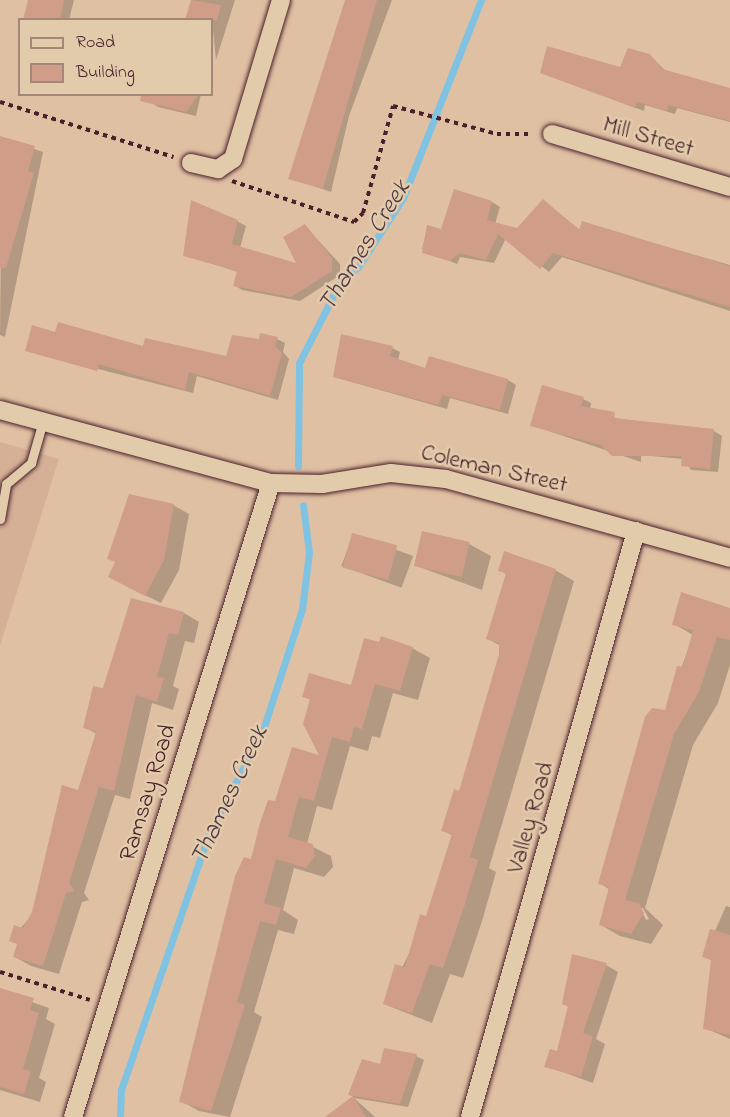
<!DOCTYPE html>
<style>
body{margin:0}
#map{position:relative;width:730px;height:1117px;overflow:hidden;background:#e0c0a3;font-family:"Indie Flower",sans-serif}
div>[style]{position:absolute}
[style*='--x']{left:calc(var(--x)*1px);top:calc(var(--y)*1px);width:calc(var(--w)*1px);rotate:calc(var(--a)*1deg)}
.built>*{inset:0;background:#d5b097}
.shadow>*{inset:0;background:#0003;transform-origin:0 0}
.stream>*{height:7px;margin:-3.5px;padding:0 3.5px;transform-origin:3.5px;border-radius:3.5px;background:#80c2e1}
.building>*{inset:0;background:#d09d89;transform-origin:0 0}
.path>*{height:4px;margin-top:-2px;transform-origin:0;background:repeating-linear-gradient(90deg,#4a1f2b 0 4.5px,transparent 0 9px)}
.roads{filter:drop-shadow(0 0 2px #4a1f2b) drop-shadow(0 0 2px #4a1f2b)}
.service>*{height:9px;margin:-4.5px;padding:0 4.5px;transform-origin:4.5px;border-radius:4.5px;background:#e2cbab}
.minor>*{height:18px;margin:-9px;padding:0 9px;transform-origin:9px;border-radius:9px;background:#e2cbab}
span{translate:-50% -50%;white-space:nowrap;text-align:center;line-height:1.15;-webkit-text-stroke:5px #e2cbab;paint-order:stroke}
.street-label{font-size:24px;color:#4a1f2b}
.water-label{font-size:26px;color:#523746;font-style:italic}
.legend{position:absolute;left:18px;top:18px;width:195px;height:78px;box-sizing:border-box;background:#e2cbab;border:2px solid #a58678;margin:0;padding:8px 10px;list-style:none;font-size:18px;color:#4a1f2b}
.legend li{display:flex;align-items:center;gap:12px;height:30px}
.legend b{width:30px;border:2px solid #a58678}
</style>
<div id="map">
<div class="built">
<i style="clip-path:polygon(0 442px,59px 459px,0 646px)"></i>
</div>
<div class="shadow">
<i style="clip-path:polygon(30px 0,74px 0,69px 20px,26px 20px)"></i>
<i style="clip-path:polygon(193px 0,235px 0,216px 60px,212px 20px,187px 20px)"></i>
<i style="clip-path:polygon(347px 0,392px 0,349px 116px,331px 192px,290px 178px)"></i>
<i style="clip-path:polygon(649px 55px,667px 72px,730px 89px,730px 122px,677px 108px,675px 114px,645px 105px,644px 111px,542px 72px,620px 69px)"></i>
<i style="clip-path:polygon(152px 94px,201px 94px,196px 116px,158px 107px,150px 102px)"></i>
<i style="clip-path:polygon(2px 138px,43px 152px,5px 337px,0 335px)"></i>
<i style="clip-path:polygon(544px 201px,581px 231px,583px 223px,730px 265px,730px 311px,562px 257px,549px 272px,506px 238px,494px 263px,460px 257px,457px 264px,422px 249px,428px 227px,442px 230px,492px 202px,500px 207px,495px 224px,517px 230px)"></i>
<i style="clip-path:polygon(237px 221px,246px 226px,240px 248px,299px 265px,305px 226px,340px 264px,340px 275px,300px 301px,242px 290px,234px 285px,238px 272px,185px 255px)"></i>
<i style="clip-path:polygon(56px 334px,228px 358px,260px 341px,277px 339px,285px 343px,283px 352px,289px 359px,278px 400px,197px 376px,193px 393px,27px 351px)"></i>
<i style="clip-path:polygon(392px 348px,400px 352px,398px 360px,426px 369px,508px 380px,516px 385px,508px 414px,450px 398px,447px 409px,334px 377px)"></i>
<i style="clip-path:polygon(583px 399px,591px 403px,590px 409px,622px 420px,714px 431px,722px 436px,718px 472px,691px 470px,683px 459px,641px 455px,641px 462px,531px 425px)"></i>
<i style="clip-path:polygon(173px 505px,189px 514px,179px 570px,161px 603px,126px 586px)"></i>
<i style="left:353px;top:534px;width:64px;height:34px;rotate:20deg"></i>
<i style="clip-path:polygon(469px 544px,491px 556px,482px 590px,414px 565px)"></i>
<i style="clip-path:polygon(500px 570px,555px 570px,574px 581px,489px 868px,496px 872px,483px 918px,463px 978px,450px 974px,432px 1023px,384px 1004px,427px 917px,453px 836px,443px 830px,460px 792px,500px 654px,501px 646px,488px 639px,507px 575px)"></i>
<i style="clip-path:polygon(evenodd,730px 609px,730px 665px,718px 703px,693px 745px,645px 908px,663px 925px,651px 944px,620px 936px,601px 925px,610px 890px,600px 883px,647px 718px,666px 712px,693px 635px,674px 624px,730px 609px,640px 908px,643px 908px,649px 919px,646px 920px,640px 908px)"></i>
<i style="clip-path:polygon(184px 613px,199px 622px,194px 643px,185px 641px,173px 686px,179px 689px,173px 710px,152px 703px,130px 799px,115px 795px,84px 893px,89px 900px,82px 902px,59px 974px,31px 966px,15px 957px,19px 945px,10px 940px,34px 913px,80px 792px,97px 734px,84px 727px,104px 690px)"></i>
<i style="clip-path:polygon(412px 648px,430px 658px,418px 700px,393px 693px,380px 738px,372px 736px,368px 751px,350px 746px,332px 810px,317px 806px,307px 844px,331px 856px,333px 867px,324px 877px,294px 868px,283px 910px,298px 920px,294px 934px,278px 930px,254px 1012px,262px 1017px,230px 1117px,199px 1111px,181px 1101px,252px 861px,276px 802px,322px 757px,311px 700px,304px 696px,352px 687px)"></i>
<i style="clip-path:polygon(726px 906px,730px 907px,730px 1039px,705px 1028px,712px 961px,704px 956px)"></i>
<i style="clip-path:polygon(606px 965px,618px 972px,596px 1039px,605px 1044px,593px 1083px,546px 1066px,558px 1053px,569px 1007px,563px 1004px)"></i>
<i style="clip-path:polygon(0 991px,49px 1008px,46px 1019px,55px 1024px,39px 1078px,46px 1082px,40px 1102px,0 1090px)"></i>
<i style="clip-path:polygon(416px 1056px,424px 1060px,408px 1107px,354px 1098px,375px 1117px,326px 1117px,354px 1097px,350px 1095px,381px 1065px)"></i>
</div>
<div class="stream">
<i style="--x:298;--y:466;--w:103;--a:-89.4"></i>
<i style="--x:299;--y:363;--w:89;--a:-63.1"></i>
<i style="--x:339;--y:284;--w:25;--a:-42"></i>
<i style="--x:358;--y:267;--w:82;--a:-56.9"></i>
<i style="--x:403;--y:198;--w:213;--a:-68.5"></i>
<i style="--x:120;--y:1117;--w:27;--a:-88"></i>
<i style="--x:121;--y:1090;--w:272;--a:-71.1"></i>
<i style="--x:209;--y:833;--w:116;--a:-62.3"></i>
<i style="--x:263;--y:730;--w:127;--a:-72.1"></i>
<i style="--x:302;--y:609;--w:56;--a:-82.9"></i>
<i style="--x:309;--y:553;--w:48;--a:-97.1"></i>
</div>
<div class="building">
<i style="clip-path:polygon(28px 0,64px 0,60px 20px,23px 20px)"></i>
<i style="clip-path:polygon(191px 0,221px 5px,217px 20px,185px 20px)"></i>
<i style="clip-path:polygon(345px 0,377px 0,323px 189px,288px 179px)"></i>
<i style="clip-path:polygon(547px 46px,620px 67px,628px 48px,650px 54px,662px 69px,730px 88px,730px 121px,668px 105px,667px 111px,637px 102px,635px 108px,540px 73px)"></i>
<i style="clip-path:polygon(141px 94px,199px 94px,186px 112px,140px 101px)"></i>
<i style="clip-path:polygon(0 136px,35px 146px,28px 171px,34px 173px,6px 268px,0 268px)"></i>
<i style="clip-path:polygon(454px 189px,492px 201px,487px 220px,517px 228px,543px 199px,579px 230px,582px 221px,730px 266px,730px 307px,553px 253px,540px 269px,498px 234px,486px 260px,460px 253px,449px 261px,422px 253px,427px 225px,441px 229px)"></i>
<i style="clip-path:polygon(191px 200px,238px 220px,232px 244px,296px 263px,283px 237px,305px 224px,332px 258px,332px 271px,291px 297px,233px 286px,237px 271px,183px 256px)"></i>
<i style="clip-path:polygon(58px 322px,143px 346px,145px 338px,226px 356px,232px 335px,259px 339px,260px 333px,278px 337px,275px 346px,282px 353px,270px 396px,189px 372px,185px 390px,99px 364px,97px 371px,25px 351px,32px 325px,55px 332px)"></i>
<i style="clip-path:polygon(341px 334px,393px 346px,390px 356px,425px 368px,429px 356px,508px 379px,500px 410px,442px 395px,439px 405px,333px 377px)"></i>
<i style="clip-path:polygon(542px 385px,584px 397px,581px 406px,615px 412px,614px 418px,714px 429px,710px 469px,681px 466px,682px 456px,612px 456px,601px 445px,530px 426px)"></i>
<i style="clip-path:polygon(129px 494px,174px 504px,164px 560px,145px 596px,108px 577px,115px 562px,107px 559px)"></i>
<i style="left:422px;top:531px;width:49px;height:36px;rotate:13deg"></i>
<i style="left:352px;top:533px;width:47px;height:36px;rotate:15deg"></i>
<i style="clip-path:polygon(504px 551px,556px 569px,470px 857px,478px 860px,464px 907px,443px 968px,430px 964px,412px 1013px,383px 1004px,395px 964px,405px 967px,420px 914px,426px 916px,452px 834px,441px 831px,454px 789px,459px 791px,499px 654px,499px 643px,486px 639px,506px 573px,498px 571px)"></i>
<i style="clip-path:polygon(681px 592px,730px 608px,730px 640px,717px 637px,699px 692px,674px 734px,625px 900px,639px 903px,644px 913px,631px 934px,599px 925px,609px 887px,598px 884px,645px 717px,652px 708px,665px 710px,677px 666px,683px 667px,693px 630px,672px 625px)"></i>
<i style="clip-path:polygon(131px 598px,184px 612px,178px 635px,169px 633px,157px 677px,164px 678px,157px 702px,136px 695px,114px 791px,99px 787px,69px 883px,75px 891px,66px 893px,43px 966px,13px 957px,17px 944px,9px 941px,14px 925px,23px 928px,32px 912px,62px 785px,78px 790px,96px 732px,83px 728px,93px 686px,103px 688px)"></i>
<i style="clip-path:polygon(381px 636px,413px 647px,400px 691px,375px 684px,362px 729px,354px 727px,350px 742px,332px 737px,314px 801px,299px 797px,288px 837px,313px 844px,315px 856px,306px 868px,276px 859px,264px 903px,281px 908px,276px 925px,260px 921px,237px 1002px,245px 1005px,211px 1111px,179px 1102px,235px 876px,244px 857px,251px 859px,260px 823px,268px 800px,275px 801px,292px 747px,319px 755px,303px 724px,310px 699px,302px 697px,309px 673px,351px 685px,364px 638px,379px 642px)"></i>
<i style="clip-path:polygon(710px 929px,730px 935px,730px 1035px,703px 1029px,711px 960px,702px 957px)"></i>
<i style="clip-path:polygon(572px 954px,607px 963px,583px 1033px,593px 1036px,581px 1077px,544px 1067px,550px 1049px,557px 1051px,568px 1006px,562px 1004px)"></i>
<i style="clip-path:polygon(0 988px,34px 998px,30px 1010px,39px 1013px,23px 1069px,31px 1071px,24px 1094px,0 1087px)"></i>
<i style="clip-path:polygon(384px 1048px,417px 1054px,400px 1104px,348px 1095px,362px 1059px,380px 1064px)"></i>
<i style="clip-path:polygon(353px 1096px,366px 1117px,325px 1117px)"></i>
</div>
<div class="path">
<i style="--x:0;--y:102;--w:182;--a:17.6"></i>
<i style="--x:232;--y:181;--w:129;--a:18.6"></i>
<i style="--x:354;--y:222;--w:13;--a:-45"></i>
<i style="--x:363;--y:213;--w:111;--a:-74.3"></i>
<i style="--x:393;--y:106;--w:108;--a:15.1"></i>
<i style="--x:497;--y:134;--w:36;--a:0"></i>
<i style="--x:0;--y:972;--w:94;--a:17.3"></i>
</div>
<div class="roads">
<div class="service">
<i style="--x:0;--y:519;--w:36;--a:-80"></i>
<i style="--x:6;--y:484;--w:33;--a:-40"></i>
<i style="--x:31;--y:463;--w:44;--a:-74.1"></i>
</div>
<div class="minor">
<i style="--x:552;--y:134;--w:186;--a:16.6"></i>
<i style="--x:191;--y:163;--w:28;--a:13"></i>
<i style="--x:218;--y:169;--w:18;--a:-34"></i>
<i style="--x:233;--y:159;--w:166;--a:-73.2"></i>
<i style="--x:0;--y:410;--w:281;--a:15.1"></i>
<i style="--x:271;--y:483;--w:51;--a:1.1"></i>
<i style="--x:322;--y:484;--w:70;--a:-9.1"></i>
<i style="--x:391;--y:473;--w:55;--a:6.2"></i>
<i style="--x:446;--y:479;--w:295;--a:15.5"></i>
<i style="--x:73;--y:1117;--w:664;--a:-72.66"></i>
<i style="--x:470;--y:1117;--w:609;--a:-74.18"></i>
</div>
</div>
<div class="street-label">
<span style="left:648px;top:138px;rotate:16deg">Mill Street</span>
<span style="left:494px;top:470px;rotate:13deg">Coleman Street</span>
<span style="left:149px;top:793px;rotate:-73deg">Ramsay Road</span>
<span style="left:532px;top:818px;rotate:-74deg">Valley Road</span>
</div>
<div class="water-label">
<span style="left:366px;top:247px;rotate:-58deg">Thames Creek</span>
<span style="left:231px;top:796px;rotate:-65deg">Thames Creek</span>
</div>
<ul class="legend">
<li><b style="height:8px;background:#e2cbab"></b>Road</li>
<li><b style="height:16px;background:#d09d89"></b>Building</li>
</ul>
</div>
